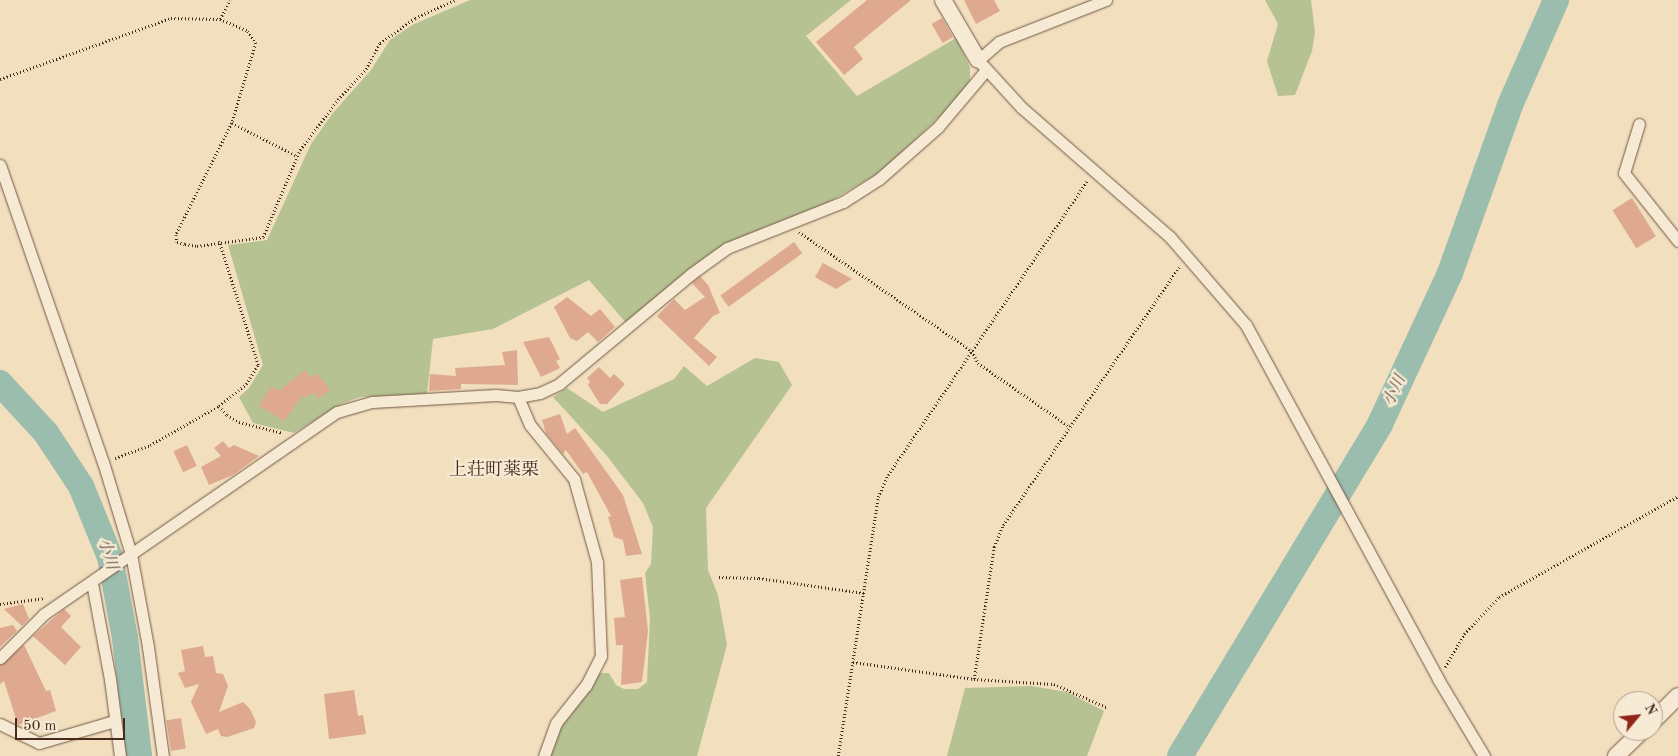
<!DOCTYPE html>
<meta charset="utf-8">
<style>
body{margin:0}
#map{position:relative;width:1678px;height:756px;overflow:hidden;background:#f1dfbd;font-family:"Old Standard TT","Noto Serif JP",serif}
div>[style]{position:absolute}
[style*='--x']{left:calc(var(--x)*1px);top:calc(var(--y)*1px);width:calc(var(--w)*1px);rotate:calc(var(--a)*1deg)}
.green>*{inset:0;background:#b7c293}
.river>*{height:26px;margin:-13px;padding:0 13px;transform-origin:13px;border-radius:13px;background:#9bbdad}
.building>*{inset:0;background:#dea98e;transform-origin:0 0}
.path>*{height:2.5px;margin-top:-1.25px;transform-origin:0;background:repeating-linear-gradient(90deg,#482a1e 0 1px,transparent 0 3.5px)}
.roads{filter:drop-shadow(0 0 1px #725746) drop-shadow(0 0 1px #725746)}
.street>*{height:11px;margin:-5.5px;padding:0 5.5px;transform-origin:5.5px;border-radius:5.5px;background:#f6ead4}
.secondary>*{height:16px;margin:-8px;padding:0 8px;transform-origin:8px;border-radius:8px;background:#f6ead4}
span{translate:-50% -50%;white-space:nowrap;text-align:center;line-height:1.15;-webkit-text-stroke:4.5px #f6ead4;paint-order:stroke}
.water-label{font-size:16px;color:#5d4f42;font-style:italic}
.quarter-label{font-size:18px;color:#482a1e}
.north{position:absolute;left:1613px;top:691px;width:50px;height:50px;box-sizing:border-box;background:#f6ead4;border:1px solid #b09d8b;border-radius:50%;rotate:62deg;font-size:14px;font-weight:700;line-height:20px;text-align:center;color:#482a1e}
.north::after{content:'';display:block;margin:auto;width:18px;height:22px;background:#8f2418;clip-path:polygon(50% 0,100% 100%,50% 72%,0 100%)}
.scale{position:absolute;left:15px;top:718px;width:110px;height:22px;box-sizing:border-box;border:2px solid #482a1e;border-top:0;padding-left:6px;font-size:15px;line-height:18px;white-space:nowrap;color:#482a1e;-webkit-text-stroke:4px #f6ead4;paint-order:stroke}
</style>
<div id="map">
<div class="green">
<i style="clip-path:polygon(470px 0,851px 0,806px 36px,857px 96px,956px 38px,970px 67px,970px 81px,950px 107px,882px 171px,824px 205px,763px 228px,627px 324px,589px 280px,493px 329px,433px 339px,427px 394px,360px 397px,341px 404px,294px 433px,253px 423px,239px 397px,249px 388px,263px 365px,228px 245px,267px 240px,311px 144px,332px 114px,371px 70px,390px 40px,412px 25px)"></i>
<i style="clip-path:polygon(1265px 0,1311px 0,1315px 32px,1312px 51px,1295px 95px,1278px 96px,1267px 61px,1278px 24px)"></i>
<i style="clip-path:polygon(755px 358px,779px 362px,792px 385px,706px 508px,708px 570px,718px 595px,727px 645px,697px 756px,547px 756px,556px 730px,600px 673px,609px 673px,616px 685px,624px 689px,638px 689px,647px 682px,650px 619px,645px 573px,651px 564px,653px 527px,643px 503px,607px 456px,553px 397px,567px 388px,603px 412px,674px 379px,684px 366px,707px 386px)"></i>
<i style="clip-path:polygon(1031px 686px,1067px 692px,1104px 711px,1087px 756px,947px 756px,965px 688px)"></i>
</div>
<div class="river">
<i style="--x:0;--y:383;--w:68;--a:47.4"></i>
<i style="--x:46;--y:433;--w:64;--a:56.6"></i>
<i style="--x:81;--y:486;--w:77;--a:67.8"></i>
<i style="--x:110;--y:557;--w:82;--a:79.5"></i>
<i style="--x:125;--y:638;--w:119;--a:83.2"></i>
<i style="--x:1180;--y:756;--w:388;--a:-58.9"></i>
<i style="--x:1380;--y:424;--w:166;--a:-65.1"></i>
<i style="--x:1450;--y:273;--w:178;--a:-70.3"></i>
<i style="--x:1510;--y:105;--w:115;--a:-66.3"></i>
</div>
<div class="building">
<i style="clip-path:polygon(867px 0,911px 0,854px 47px,863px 59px,844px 75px,816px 42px)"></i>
<i style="clip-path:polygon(964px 0,994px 0,1000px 11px,976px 24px)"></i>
<i style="left:942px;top:18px;width:22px;height:12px;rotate:60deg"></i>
<i style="left:1632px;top:198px;width:45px;height:23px;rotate:58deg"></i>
<i style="left:794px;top:242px;width:14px;height:91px;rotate:54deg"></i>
<i style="clip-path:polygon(823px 263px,852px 279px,836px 289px,815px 277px)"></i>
<i style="clip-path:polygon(700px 276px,708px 285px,720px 313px,713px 316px,694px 338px,717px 357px,709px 366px,657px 316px,674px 299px,685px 310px,705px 297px,692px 283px)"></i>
<i style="clip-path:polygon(567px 297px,591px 316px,600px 309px,615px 327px,598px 342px,588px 332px,577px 341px,570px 338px,554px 307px)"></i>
<i style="clip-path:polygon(549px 337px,560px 359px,556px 361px,560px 368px,541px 377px,523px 342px)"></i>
<i style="clip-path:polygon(517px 350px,518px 385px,461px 384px,461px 389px,429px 391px,430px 374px,456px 376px,455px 368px,505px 365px,502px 352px)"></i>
<i style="clip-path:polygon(599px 367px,610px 378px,614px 374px,625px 384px,607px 404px,600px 404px,588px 385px,590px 382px,587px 378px)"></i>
<i style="clip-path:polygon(305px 370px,311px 378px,317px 373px,330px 390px,318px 399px,313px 392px,306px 398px,303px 395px,284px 421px,259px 406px,271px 386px,279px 391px)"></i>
<i style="clip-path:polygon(560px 414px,567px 434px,575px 428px,623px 495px,642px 554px,626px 556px,623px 540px,614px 537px,608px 517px,611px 516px,587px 472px,583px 474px,566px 450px,563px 454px,546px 433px,542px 420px)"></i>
<i style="clip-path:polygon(223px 441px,229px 448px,234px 445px,259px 456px,233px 475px,209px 485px,201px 467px,221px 456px,214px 448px)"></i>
<i style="left:187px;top:445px;width:23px;height:15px;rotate:65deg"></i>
<i style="clip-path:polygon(642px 577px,648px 631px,642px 682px,621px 685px,623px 645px,616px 645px,614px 618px,625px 617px,620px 580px)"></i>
<i style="clip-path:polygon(23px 604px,29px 619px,22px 626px,4px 609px)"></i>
<i style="clip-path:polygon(64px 609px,71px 616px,61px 627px,81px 647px,65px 665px,33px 636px)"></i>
<i style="clip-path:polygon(13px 625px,17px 631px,0 647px,0 628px)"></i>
<i style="clip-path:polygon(24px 645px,46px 691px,50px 690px,56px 711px,18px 725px,4px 681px,0 684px,0 665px)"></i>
<i style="clip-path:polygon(203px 646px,205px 657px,213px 656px,216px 673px,223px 674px,228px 686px,219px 712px,243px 702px,250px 709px,256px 722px,254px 728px,227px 737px,221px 736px,218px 729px,206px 734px,191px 702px,199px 684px,185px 688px,178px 673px,185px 671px,181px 650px)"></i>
<i style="clip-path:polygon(354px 690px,358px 716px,363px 715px,366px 734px,329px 739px,324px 694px)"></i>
<i style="left:181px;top:718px;width:31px;height:15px;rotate:81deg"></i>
</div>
<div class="path">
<i style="--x:220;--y:19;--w:30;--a:23"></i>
<i style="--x:248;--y:31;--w:14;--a:56"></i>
<i style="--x:256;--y:43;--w:84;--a:106.7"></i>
<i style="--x:232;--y:123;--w:125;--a:116.6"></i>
<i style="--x:176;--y:235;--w:7;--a:82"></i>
<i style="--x:177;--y:242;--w:8;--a:14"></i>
<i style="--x:185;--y:244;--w:12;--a:9"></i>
<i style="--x:197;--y:246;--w:67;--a:-7.8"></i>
<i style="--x:263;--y:237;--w:95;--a:-67"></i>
<i style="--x:300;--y:150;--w:66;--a:-53"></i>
<i style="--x:340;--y:97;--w:38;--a:-47"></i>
<i style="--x:366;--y:69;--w:30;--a:-62"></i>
<i style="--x:380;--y:43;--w:43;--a:-35.5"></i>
<i style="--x:415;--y:18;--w:44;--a:-24.2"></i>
<i style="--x:0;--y:79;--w:182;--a:-19.6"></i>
<i style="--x:171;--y:18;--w:49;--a:1.2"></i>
<i style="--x:220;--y:19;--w:21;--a:-62"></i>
<i style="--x:232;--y:123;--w:73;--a:26.9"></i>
<i style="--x:799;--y:232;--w:210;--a:34.5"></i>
<i style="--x:972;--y:351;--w:13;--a:63"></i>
<i style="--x:978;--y:363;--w:112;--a:34.8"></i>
<i style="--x:219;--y:406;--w:12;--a:48"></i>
<i style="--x:227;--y:415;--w:14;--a:30"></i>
<i style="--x:239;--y:422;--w:45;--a:14"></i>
<i style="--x:115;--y:458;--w:37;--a:-20"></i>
<i style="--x:150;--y:445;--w:79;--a:-29.5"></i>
<i style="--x:219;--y:406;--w:35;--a:-39"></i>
<i style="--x:246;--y:384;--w:22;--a:-58"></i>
<i style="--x:258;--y:365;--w:130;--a:-107.5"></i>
<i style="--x:719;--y:577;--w:40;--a:1.4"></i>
<i style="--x:759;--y:578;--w:106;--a:8.1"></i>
<i style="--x:0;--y:604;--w:45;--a:-7.6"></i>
<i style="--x:853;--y:662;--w:122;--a:8"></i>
<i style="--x:974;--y:679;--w:80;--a:3.6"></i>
<i style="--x:1054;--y:684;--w:59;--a:24"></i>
<i style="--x:1445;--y:667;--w:38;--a:-60"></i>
<i style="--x:1464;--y:634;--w:51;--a:-46.6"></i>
<i style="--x:1499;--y:597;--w:206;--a:-29.4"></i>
<i style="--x:974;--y:679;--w:134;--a:-81.4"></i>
<i style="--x:994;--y:547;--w:24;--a:-68"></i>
<i style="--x:1003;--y:525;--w:312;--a:-55.7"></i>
<i style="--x:838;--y:756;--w:262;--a:-81.2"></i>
<i style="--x:878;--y:497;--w:24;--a:-66"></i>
<i style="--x:888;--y:475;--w:355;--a:-55.9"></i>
</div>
<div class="roads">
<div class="street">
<i style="--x:1106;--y:0;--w:115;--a:158.6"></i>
<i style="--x:999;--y:42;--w:28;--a:139"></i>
<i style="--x:978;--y:60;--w:65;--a:47.5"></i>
<i style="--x:1022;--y:108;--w:196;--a:41.1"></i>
<i style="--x:1170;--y:237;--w:116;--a:49.2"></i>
<i style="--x:1246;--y:325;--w:403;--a:61.5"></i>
<i style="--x:1438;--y:679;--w:90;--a:59.1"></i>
<i style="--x:1639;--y:124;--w:51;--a:107"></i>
<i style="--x:1624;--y:173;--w:87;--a:51.5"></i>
<i style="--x:0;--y:165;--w:314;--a:70.9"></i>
<i style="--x:103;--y:462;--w:96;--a:73.1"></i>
<i style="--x:131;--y:554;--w:95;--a:79.6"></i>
<i style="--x:148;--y:647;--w:110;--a:82.2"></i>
<i style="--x:518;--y:397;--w:30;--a:67"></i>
<i style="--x:530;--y:425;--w:70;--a:50.8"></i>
<i style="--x:574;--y:479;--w:86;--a:74.5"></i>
<i style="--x:597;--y:562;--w:94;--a:87.6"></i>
<i style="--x:601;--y:656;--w:33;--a:117"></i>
<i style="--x:586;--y:685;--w:48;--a:128.3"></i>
<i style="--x:556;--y:723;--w:35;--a:110"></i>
<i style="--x:92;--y:583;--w:98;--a:79.4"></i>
<i style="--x:110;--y:679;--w:78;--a:82.6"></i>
<i style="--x:0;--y:658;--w:62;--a:-45"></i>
<i style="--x:44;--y:614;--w:356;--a:-34.6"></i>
<i style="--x:337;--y:412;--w:36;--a:-16"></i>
<i style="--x:372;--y:402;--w:124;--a:-3.2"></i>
<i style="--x:496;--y:395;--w:22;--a:5"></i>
<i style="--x:518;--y:397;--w:22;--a:-10"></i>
<i style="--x:540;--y:393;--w:21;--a:-25"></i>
<i style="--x:559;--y:384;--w:172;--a:-39.8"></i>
<i style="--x:691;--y:274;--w:44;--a:-35.8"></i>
<i style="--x:727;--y:248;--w:125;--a:-21.6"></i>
<i style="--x:843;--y:202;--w:43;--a:-32.6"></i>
<i style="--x:879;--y:179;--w:79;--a:-41.4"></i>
<i style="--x:938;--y:127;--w:75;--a:-49.9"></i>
<i style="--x:0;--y:724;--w:43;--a:26"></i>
<i style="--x:39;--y:743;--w:78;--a:-16.3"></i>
</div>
<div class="secondary">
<i style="--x:943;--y:0;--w:69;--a:59.7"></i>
<i style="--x:1653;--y:721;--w:35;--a:-45"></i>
<i style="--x:1616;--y:756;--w:36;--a:-44"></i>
</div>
</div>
<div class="water-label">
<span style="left:1395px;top:391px;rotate:-65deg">小川</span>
<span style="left:107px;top:554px;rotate:73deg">小川</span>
</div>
<div class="quarter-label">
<span style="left:494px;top:470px">上荘町薬栗</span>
</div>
<div class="north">N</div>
<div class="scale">50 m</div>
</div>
